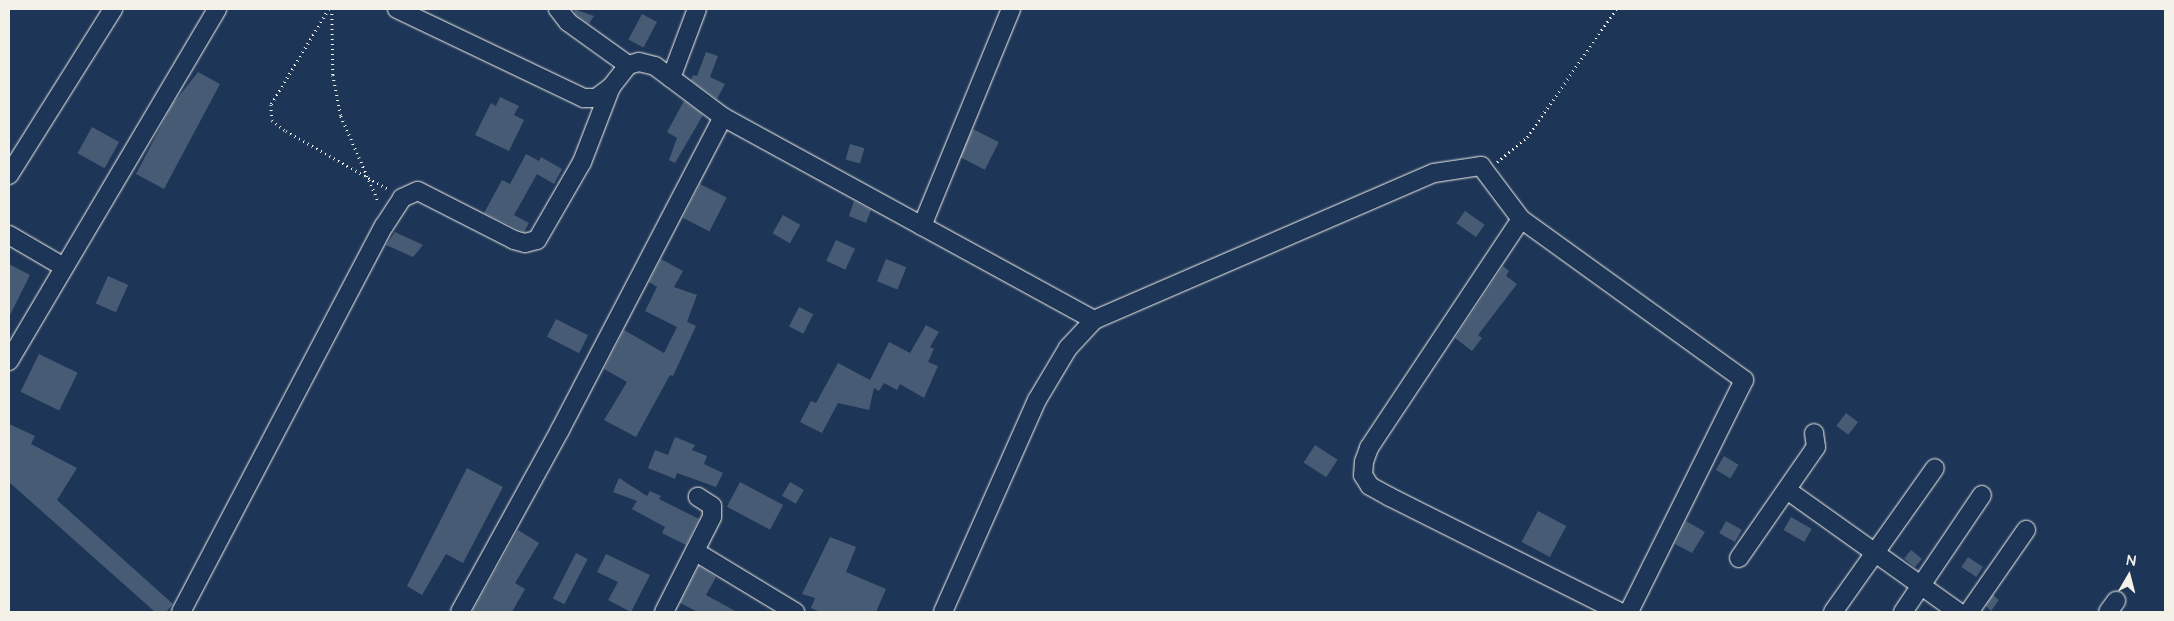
<!DOCTYPE html>
<style>
body{margin:0}
#map{position:relative;width:2174px;height:621px;overflow:hidden;background:#1d3557;font-family:"Architects Daughter",sans-serif}
div>[style]{position:absolute}
[style*='--x']{left:calc(var(--x)*1px);top:calc(var(--y)*1px);width:calc(var(--w)*1px);rotate:calc(var(--a)*1deg)}
.building>*{inset:0;background:#485b74;transform-origin:0 0}
.path>*{height:2.5px;margin-top:-1.25px;transform-origin:0;background:repeating-linear-gradient(90deg,#f4f1e8 0 1px,transparent 0 5px)}
.roads{filter:drop-shadow(0 0 1px #f4f1e8) drop-shadow(0 0 1px #f4f1e8)}
.minor>*{height:18px;margin:-9px;padding:0 9px;transform-origin:9px;border-radius:9px;background:#1d3557}
span{translate:-50% -50%;white-space:nowrap;text-align:center;line-height:1.15;-webkit-text-stroke:4px #1d3557;paint-order:stroke}
.frame{position:absolute;inset:0;border:10px solid #f4f1e8;pointer-events:none}
.north{position:absolute;left:2104px;top:551px;width:50px;height:50px;-webkit-text-stroke:4px #1d3557;paint-order:stroke;rotate:8deg;font-size:14px;font-weight:700;line-height:20px;text-align:center;color:#f4f1e8}
.north::after{content:'';display:block;margin:auto;width:18px;height:22px;background:#f4f1e8;clip-path:polygon(50% 0,100% 100%,50% 72%,0 100%)}
</style>
<div id="map">
<div class="building">
<i style="clip-path:polygon(574px 9px,594px 16px,589px 24px,575px 14px)"></i>
<i style="left:642px;top:14px;width:17px;height:29px;rotate:28deg"></i>
<i style="clip-path:polygon(706px 52px,718px 56px,710px 77px,725px 84px,717px 99px,691px 80px,693px 75px,697px 76px)"></i>
<i style="clip-path:polygon(198px 72px,220px 84px,164px 189px,136px 174px,172px 105px)"></i>
<i style="clip-path:polygon(500px 97px,519px 106px,514px 115px,524px 120px,509px 151px,475px 135px,491px 103px,496px 106px)"></i>
<i style="clip-path:polygon(684px 101px,703px 115px,675px 163px,669px 160px,677px 138px,667px 132px)"></i>
<i style="left:92px;top:127px;width:31px;height:30px;rotate:29deg"></i>
<i style="left:973px;top:129px;width:29px;height:31px;rotate:27deg"></i>
<i style="left:850px;top:144px;width:15px;height:16px;rotate:16deg"></i>
<i style="clip-path:polygon(526px 154px,539px 161px,541px 157px,562px 169px,554px 184px,537px 174px,514px 215px,529px 223px,524px 232px,484px 213px,502px 180px,510px 184px)"></i>
<i style="left:700px;top:184px;width:30px;height:38px;rotate:27deg"></i>
<i style="clip-path:polygon(854px 201px,871px 210px,866px 223px,849px 216px)"></i>
<i style="left:1465px;top:211px;width:24px;height:15px;rotate:35deg"></i>
<i style="left:783px;top:215px;width:20px;height:21px;rotate:30deg"></i>
<i style="clip-path:polygon(395px 232px,423px 245px,413px 257px,386px 245px)"></i>
<i style="left:836px;top:240px;width:21px;height:23px;rotate:25deg"></i>
<i style="clip-path:polygon(661px 259px,683px 271px,674px 287px,697px 295px,687px 322px,696px 326px,673px 376px,670px 375px,636px 437px,604px 420px,627px 382px,604px 369px,624px 330px,664px 353px,677px 327px,645px 311px,657px 287px,649px 282px)"></i>
<i style="left:886px;top:259px;width:22px;height:24px;rotate:22deg"></i>
<i style="clip-path:polygon(9px 264px,30px 275px,9px 317px)"></i>
<i style="clip-path:polygon(1503px 266px,1509px 271px,1506px 276px,1517px 284px,1478px 335px,1482px 338px,1472px 351px,1455px 338px)"></i>
<i style="left:108px;top:276px;width:22px;height:30px;rotate:24deg"></i>
<i style="left:799px;top:307px;width:16px;height:22px;rotate:27deg"></i>
<i style="left:556px;top:319px;width:36px;height:20px;rotate:27deg"></i>
<i style="clip-path:polygon(926px 325px,939px 332px,930px 347px,934px 349px,928px 362px,938px 366px,924px 398px,900px 384px,897px 390px,884px 383px,879px 391px,874px 388px,869px 410px,838px 403px,822px 433px,800px 422px,811px 401px,816px 403px,838px 363px,870px 380px,889px 342px,910px 353px)"></i>
<i style="left:39px;top:354px;width:43px;height:42px;rotate:26deg"></i>
<i style="left:1846px;top:413px;width:15px;height:16px;rotate:37deg"></i>
<i style="clip-path:polygon(9px 424px,35px 436px,31px 444px,77px 468px,57px 500px,173px 604px,166px 612px,155px 612px,9px 482px)"></i>
<i style="clip-path:polygon(675px 437px,695px 445px,692px 450px,707px 456px,704px 464px,723px 473px,716px 487px,677px 473px,675px 479px,648px 468px,655px 450px,668px 455px)"></i>
<i style="left:1315px;top:445px;width:27px;height:21px;rotate:33deg"></i>
<i style="left:1724px;top:456px;width:17px;height:16px;rotate:31deg"></i>
<i style="clip-path:polygon(467px 468px,503px 487px,463px 563px,446px 554px,422px 595px,407px 586px)"></i>
<i style="clip-path:polygon(619px 478px,647px 496px,650px 491px,661px 496px,659px 499px,699px 519px,686px 545px,662px 533px,665px 527px,632px 509px,637px 501px,613px 492px)"></i>
<i style="left:740px;top:482px;width:49px;height:28px;rotate:28deg"></i>
<i style="left:790px;top:482px;width:16px;height:16px;rotate:30deg"></i>
<i style="left:1538px;top:511px;width:32px;height:35px;rotate:28deg"></i>
<i style="left:1791px;top:517px;width:24px;height:15px;rotate:30deg"></i>
<i style="clip-path:polygon(1686px 521px,1705px 532px,1692px 553px,1675px 544px)"></i>
<i style="left:1726px;top:521px;width:18px;height:14px;rotate:29deg"></i>
<i style="clip-path:polygon(518px 530px,539px 543px,515px 583px,525px 589px,512px 612px,472px 612px)"></i>
<i style="clip-path:polygon(830px 537px,856px 547px,846px 572px,886px 589px,876px 612px,820px 612px,811px 608px,815px 598px,802px 594px)"></i>
<i style="left:1911px;top:550px;width:14px;height:11px;rotate:39deg"></i>
<i style="left:576px;top:553px;width:13px;height:51px;rotate:27deg"></i>
<i style="clip-path:polygon(606px 554px,650px 575px,631px 612px,608px 600px,618px 582px,597px 572px)"></i>
<i style="left:1968px;top:557px;width:18px;height:12px;rotate:34deg"></i>
<i style="clip-path:polygon(699px 566px,716px 577px,706px 595px,737px 612px,698px 612px,680px 603px)"></i>
<i style="clip-path:polygon(1993px 595px,1999px 600px,1991px 611px,1986px 606px)"></i>
</div>
<div class="path">
<i style="--x:329;--y:9;--w:112;--a:121.1"></i>
<i style="--x:271;--y:105;--w:15;--a:86"></i>
<i style="--x:272;--y:120;--w:18;--a:38"></i>
<i style="--x:286;--y:131;--w:117;--a:29.6"></i>
<i style="--x:332;--y:9;--w:66;--a:89.1"></i>
<i style="--x:333;--y:75;--w:42;--a:79"></i>
<i style="--x:341;--y:116;--w:95;--a:66.4"></i>
<i style="--x:1497;--y:162;--w:39;--a:-40"></i>
<i style="--x:1527;--y:137;--w:156;--a:-55.2"></i>
</div>
<div class="roads">
<div class="minor">
<i style="--x:397;--y:9;--w:207;--a:25.5"></i>
<i style="--x:584;--y:98;--w:12;--a:0"></i>
<i style="--x:596;--y:98;--w:19;--a:-36"></i>
<i style="--x:611;--y:87;--w:28;--a:-52"></i>
<i style="--x:628;--y:65;--w:11;--a:-15"></i>
<i style="--x:639;--y:62;--w:16;--a:14"></i>
<i style="--x:655;--y:66;--w:85;--a:36.9"></i>
<i style="--x:723;--y:117;--w:423;--a:28.7"></i>
<i style="--x:558;--y:9;--w:16;--a:52"></i>
<i style="--x:568;--y:22;--w:74;--a:35.6"></i>
<i style="--x:671;--y:78;--w:74;--a:-69.4"></i>
<i style="--x:9;--y:175;--w:196;--a:-57.9"></i>
<i style="--x:1521;--y:219;--w:275;--a:123.6"></i>
<i style="--x:1369;--y:448;--w:15;--a:110"></i>
<i style="--x:1364;--y:462;--w:13;--a:94"></i>
<i style="--x:1363;--y:475;--w:13;--a:58"></i>
<i style="--x:1370;--y:486;--w:23;--a:29"></i>
<i style="--x:1390;--y:497;--w:257;--a:26.6"></i>
<i style="--x:922;--y:226;--w:235;--a:-67.7"></i>
<i style="--x:9;--y:235;--w:61;--a:30.3"></i>
<i style="--x:9;--y:361;--w:409;--a:-59.4"></i>
<i style="--x:1787;--y:490;--w:210;--a:35.5"></i>
<i style="--x:696;--y:552;--w:116;--a:31.2"></i>
<i style="--x:1739;--y:558;--w:135;--a:-55.3"></i>
<i style="--x:1816;--y:447;--w:14;--a:-98"></i>
<i style="--x:181;--y:612;--w:436;--a:-62.3"></i>
<i style="--x:384;--y:226;--w:33;--a:-57"></i>
<i style="--x:402;--y:198;--w:17;--a:-24"></i>
<i style="--x:418;--y:191;--w:108;--a:27"></i>
<i style="--x:514;--y:240;--w:11;--a:15"></i>
<i style="--x:525;--y:243;--w:12;--a:-14"></i>
<i style="--x:537;--y:240;--w:90;--a:-60"></i>
<i style="--x:582;--y:162;--w:80;--a:-68.9"></i>
<i style="--x:460;--y:612;--w:208;--a:-61.2"></i>
<i style="--x:560;--y:430;--w:353;--a:-62.5"></i>
<i style="--x:664;--y:612;--w:106;--a:-63.2"></i>
<i style="--x:712;--y:517;--w:11;--a:-90"></i>
<i style="--x:712;--y:506;--w:17;--a:-147"></i>
<i style="--x:943;--y:612;--w:232;--a:-66.1"></i>
<i style="--x:1037;--y:400;--w:61;--a:-59.2"></i>
<i style="--x:1068;--y:348;--w:38;--a:-47"></i>
<i style="--x:1094;--y:320;--w:370;--a:-23.4"></i>
<i style="--x:1434;--y:173;--w:48;--a:-8.5"></i>
<i style="--x:1481;--y:166;--w:66;--a:53"></i>
<i style="--x:1521;--y:219;--w:275;--a:35.8"></i>
<i style="--x:1744;--y:380;--w:259;--a:116.4"></i>
<i style="--x:1833;--y:612;--w:176;--a:-54.7"></i>
<i style="--x:1903;--y:612;--w:141;--a:-56"></i>
<i style="--x:1969;--y:612;--w:100;--a:-55.2"></i>
<i style="--x:2108;--y:612;--w:14;--a:-54"></i>
</div>
</div>
<div class="frame"></div>
<div class="north">N</div>
</div>
